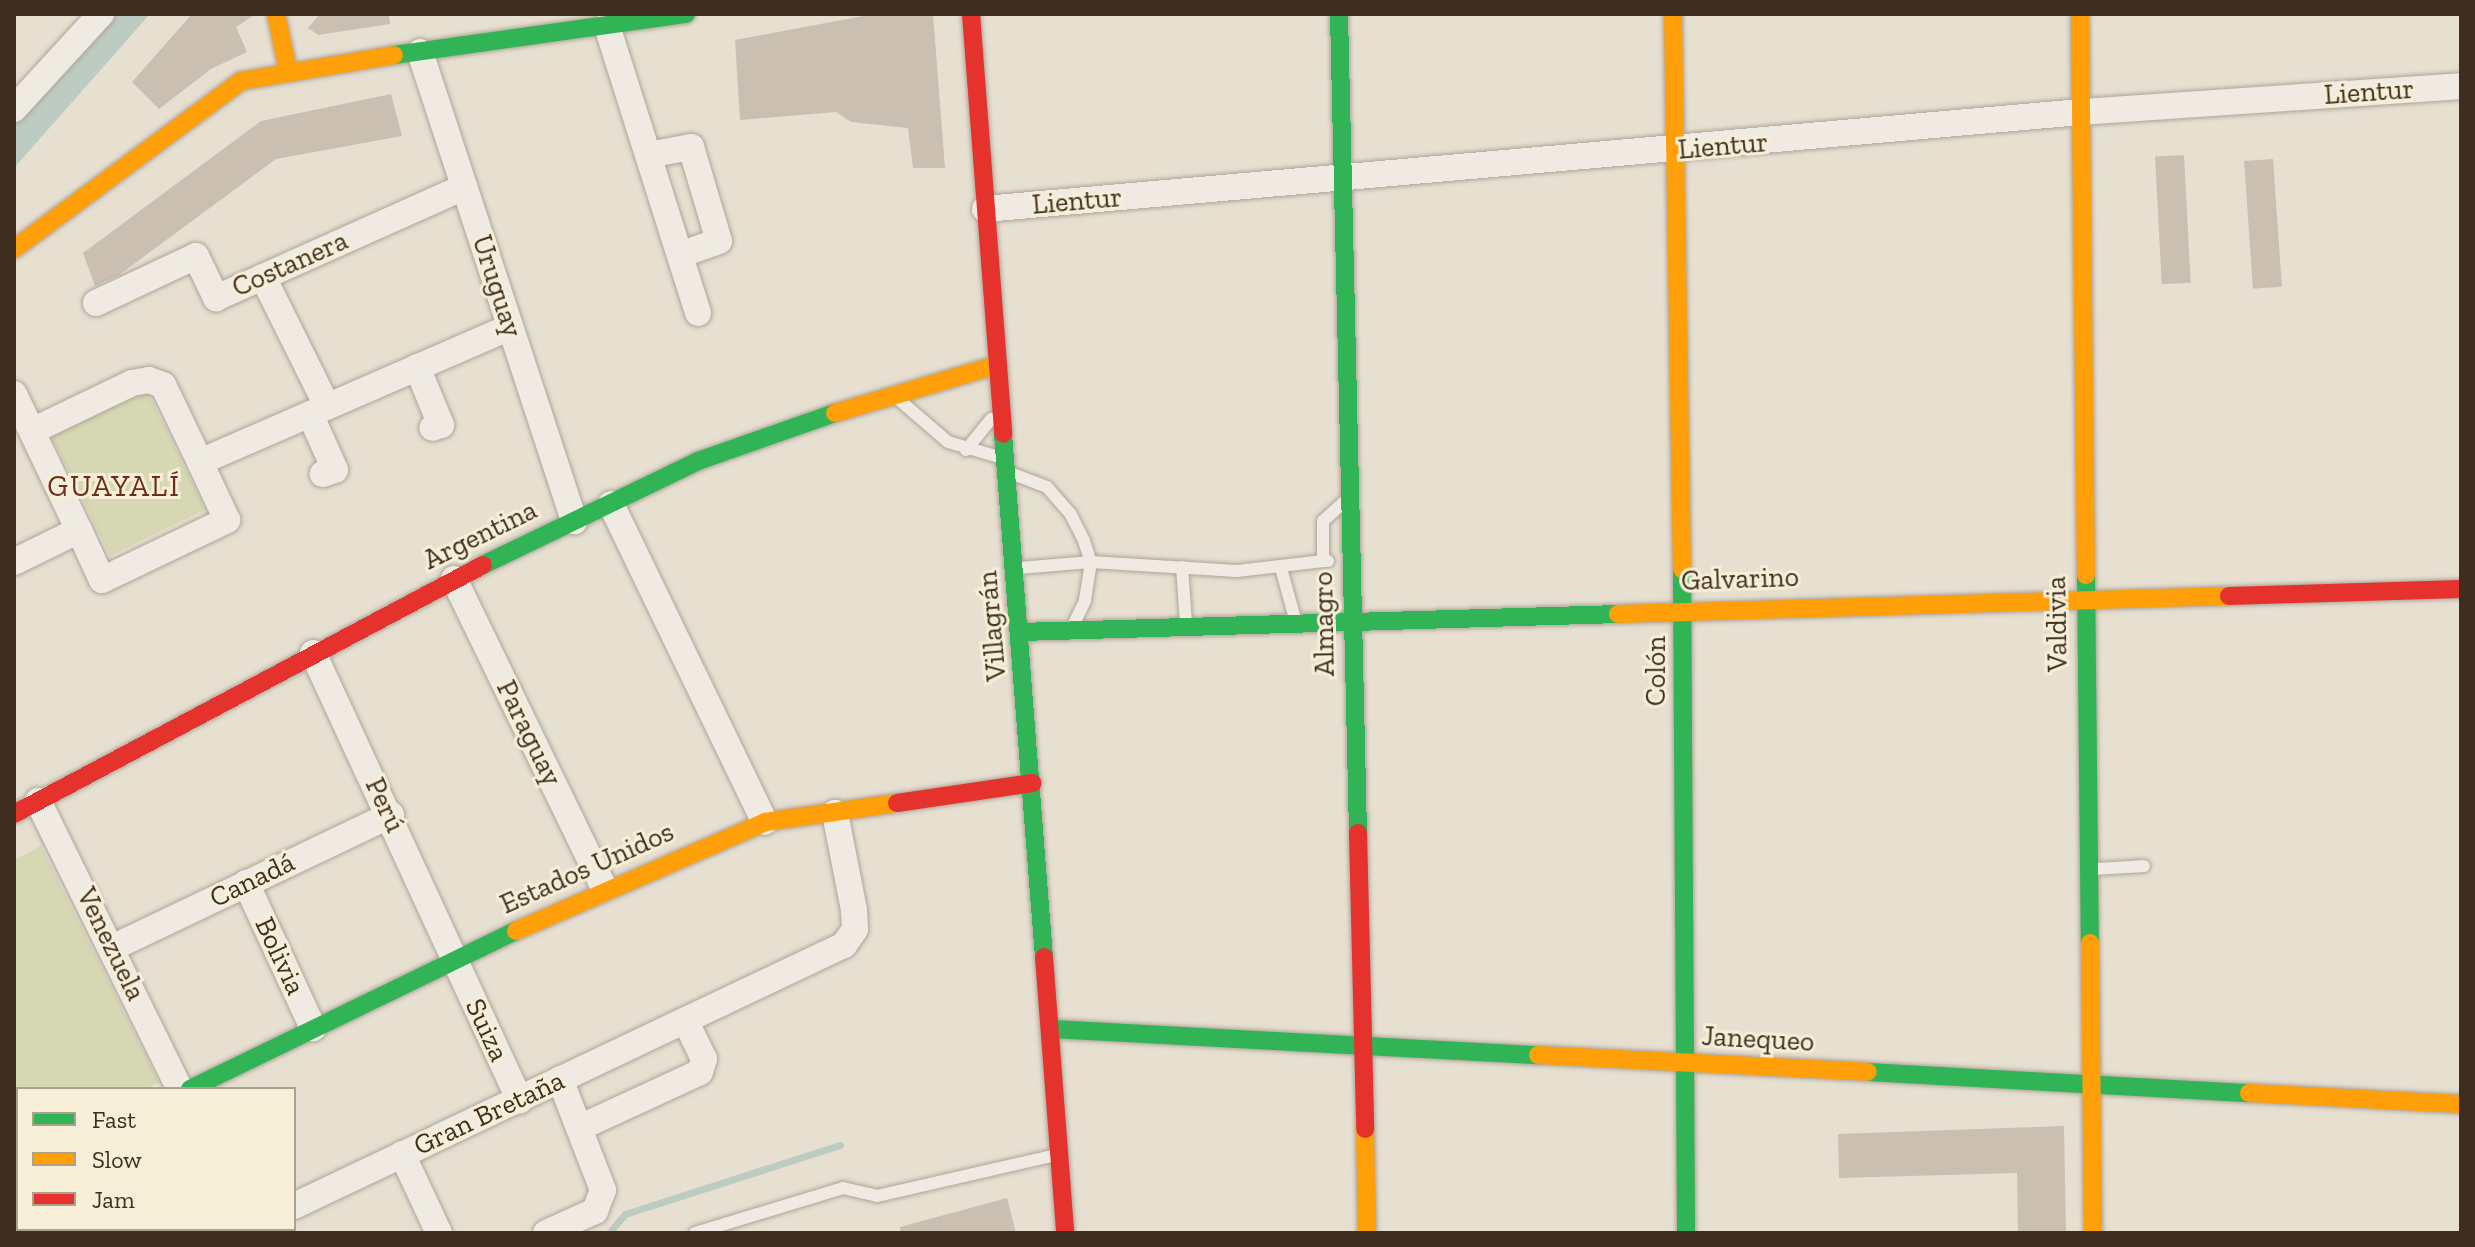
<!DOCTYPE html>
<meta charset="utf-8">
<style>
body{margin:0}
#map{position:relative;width:2475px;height:1247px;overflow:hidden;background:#e7e0d1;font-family:"Zilla Slab",serif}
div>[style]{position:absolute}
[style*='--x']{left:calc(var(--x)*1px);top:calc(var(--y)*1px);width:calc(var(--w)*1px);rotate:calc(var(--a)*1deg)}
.green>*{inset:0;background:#d6d7b3;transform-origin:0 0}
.water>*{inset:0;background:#bcccc2}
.stream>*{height:7px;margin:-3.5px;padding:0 3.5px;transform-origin:3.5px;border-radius:3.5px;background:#bcccc2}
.building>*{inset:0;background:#cbbfb2;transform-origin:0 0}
.roads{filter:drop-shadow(0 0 2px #ada599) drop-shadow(0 0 2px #ada599)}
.lane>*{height:12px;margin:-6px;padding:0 6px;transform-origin:6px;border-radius:6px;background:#efebe3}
.street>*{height:26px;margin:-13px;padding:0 13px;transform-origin:13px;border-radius:13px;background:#efebe3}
.fast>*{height:18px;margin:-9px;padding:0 9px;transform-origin:9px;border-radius:9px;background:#30b455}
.slow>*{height:18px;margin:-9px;padding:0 9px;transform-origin:9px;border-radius:9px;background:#ff9f0a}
.jam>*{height:18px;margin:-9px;padding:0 9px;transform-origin:9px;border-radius:9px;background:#e5322d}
span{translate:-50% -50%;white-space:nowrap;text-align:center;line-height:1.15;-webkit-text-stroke:6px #f7eed8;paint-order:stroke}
.street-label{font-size:28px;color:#3d2e20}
.neighbourhood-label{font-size:30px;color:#6b2e1e;letter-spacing:2px}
.frame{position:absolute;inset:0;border:16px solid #3d2e20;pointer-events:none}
.legend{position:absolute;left:16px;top:1087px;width:280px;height:144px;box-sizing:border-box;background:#f7eed8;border:2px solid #ada18e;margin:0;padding:10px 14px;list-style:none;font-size:24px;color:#3d2e20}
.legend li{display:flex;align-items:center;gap:16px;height:40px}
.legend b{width:40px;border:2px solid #ada18e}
</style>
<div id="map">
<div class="green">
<i style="left:147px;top:390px;width:133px;height:106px;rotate:64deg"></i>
<i style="clip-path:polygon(41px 846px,159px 1082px,145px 1089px,18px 1089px,14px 1154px,14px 860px)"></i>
</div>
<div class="water">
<i style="clip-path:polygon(117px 14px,150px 14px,14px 168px,14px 124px)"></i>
</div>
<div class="stream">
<i style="--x:609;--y:1233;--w:25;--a:-50"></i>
<i style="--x:625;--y:1214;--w:226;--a:-17.8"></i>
</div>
<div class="building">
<i style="clip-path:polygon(192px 14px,256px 14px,236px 27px,247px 52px,211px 69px,159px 109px,132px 82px)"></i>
<i style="clip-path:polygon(320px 14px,389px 14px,390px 24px,318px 35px,308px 28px)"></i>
<i style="clip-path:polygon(874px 14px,933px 14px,945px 168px,913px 168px,908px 128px,851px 122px,836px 112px,740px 120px,735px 40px)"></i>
<i style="clip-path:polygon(391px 94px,402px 136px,276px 159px,119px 275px,95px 286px,83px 253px,261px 121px)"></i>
<i style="left:2184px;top:155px;width:128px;height:29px;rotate:87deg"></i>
<i style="left:2273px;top:159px;width:128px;height:29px;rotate:86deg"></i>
<i style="clip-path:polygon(2064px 1126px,2066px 1233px,2018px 1233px,2017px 1173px,1839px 1178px,1838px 1134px)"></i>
<i style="clip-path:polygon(1007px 1198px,1016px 1233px,900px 1233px,900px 1227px)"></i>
</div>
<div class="roads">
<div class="lane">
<i style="--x:897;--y:398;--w:67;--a:40.8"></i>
<i style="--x:948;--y:442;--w:53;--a:16.4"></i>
<i style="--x:966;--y:450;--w:40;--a:-51"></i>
<i style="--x:1013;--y:474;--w:36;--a:21"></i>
<i style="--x:1047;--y:487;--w:35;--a:49"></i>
<i style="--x:1070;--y:513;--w:31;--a:63"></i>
<i style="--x:1084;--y:541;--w:22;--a:72"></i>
<i style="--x:1091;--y:562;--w:39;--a:99"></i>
<i style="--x:1085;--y:601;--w:25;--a:116"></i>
<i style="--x:1328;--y:561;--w:5;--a:180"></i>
<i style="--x:1323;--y:561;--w:40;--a:-90"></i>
<i style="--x:1323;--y:521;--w:31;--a:-42"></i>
<i style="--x:1182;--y:567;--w:56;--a:85.9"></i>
<i style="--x:1019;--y:568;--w:72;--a:-4.8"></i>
<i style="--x:1091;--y:562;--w:146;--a:3.5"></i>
<i style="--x:1237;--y:571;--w:87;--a:-6.6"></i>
<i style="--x:1281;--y:568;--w:53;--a:74.6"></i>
<i style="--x:2095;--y:869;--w:49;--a:-3.5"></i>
<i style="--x:695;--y:1233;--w:155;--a:-16.9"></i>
<i style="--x:843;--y:1188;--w:35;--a:13"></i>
<i style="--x:877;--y:1196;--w:180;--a:-12.9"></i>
</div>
<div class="street">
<i style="--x:607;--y:26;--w:301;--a:72.4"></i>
<i style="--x:420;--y:52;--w:494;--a:71.8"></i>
<i style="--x:14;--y:109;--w:129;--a:-47.5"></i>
<i style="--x:648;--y:155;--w:44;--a:-10.5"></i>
<i style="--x:691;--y:147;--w:98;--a:73.4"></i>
<i style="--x:719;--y:241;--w:41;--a:160.3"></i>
<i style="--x:985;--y:209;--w:1100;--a:-5.06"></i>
<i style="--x:2081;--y:112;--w:381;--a:-3.9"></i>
<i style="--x:263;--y:277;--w:144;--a:63.6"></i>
<i style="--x:96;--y:303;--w:110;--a:-25.2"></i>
<i style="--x:196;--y:256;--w:47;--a:64.5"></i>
<i style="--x:216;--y:298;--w:272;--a:-24.1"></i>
<i style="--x:417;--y:367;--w:63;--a:67.5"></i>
<i style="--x:441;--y:425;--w:9;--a:162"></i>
<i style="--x:14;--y:394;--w:151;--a:64.5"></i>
<i style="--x:310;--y:414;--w:61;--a:65.9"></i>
<i style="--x:335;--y:470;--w:13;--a:162"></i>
<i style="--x:32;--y:431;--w:111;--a:-25.6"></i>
<i style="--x:132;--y:383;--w:17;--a:-10"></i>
<i style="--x:149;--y:380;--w:15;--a:20"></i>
<i style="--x:163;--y:385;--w:85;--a:64.3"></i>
<i style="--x:611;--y:504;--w:353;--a:64.2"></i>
<i style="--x:14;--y:562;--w:72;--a:-26.2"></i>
<i style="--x:79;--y:530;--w:55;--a:65.3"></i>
<i style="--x:102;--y:580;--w:139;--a:-25.6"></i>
<i style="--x:227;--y:520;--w:64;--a:-115"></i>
<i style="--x:200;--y:462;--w:338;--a:-23.5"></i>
<i style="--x:454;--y:579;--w:343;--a:64.1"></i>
<i style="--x:313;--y:653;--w:493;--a:65.2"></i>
<i style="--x:38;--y:801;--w:321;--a:63.8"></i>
<i style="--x:246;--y:883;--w:160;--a:65.2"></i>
<i style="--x:114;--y:947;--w:307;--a:-25.5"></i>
<i style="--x:579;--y:1128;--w:133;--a:-24.8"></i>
<i style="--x:700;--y:1072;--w:14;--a:-73"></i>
<i style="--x:704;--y:1059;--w:43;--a:-116"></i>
<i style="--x:402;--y:1154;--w:87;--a:64.9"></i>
<i style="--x:294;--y:1206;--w:609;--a:-25.39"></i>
<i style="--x:844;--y:945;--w:19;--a:-55"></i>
<i style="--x:855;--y:929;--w:19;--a:-93"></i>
<i style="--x:854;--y:910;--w:99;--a:-101.1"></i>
<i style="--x:67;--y:1229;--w:4;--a:63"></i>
<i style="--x:259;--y:1229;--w:4;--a:63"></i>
<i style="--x:546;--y:1233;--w:54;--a:-24.2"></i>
<i style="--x:595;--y:1211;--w:22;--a:-69"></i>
<i style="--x:603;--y:1190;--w:119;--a:-111.2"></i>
</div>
<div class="fast">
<i style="--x:1339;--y:14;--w:819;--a:88.67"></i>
<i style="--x:394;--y:55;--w:295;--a:-8"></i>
<i style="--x:1003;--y:434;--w:525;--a:85.52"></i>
<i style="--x:483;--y:565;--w:239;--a:-25.8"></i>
<i style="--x:698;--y:461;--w:145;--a:-19.3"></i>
<i style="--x:1682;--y:569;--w:664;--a:89.65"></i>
<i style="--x:2086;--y:575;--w:368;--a:89.4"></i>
<i style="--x:1020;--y:632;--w:598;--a:-1.72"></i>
<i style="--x:1052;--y:1029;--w:487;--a:3.1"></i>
<i style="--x:1868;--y:1072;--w:382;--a:3.2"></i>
<i style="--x:190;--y:1089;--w:362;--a:-25.9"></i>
</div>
<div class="slow">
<i style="--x:276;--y:14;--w:57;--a:77.9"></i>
<i style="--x:1673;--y:14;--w:555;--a:89.07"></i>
<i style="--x:2080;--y:14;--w:561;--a:89.39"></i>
<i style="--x:14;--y:249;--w:282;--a:-36.5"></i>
<i style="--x:241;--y:81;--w:155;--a:-9.6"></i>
<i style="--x:835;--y:413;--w:169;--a:-16.5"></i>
<i style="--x:1618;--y:614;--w:611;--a:-1.69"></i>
<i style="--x:516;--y:931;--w:272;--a:-23.6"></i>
<i style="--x:765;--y:822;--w:133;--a:-8.2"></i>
<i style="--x:2090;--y:943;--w:290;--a:89.4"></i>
<i style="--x:1538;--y:1055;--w:330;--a:2.9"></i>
<i style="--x:2249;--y:1093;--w:212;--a:3"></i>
<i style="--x:1365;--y:1129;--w:104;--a:88.9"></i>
<i style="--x:14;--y:1187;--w:4;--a:-27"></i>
</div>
<div class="jam">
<i style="--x:971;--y:14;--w:421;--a:85.6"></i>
<i style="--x:2229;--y:596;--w:232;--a:-1.7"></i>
<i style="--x:897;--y:803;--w:137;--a:-8.4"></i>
<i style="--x:14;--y:814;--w:531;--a:-27.96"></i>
<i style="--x:1358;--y:833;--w:296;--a:88.6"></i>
<i style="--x:1044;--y:957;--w:277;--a:85.6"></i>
</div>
</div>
<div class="street-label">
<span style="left:2369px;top:92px;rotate:-4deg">Lientur</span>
<span style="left:1723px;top:146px;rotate:-5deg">Lientur</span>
<span style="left:1077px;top:201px;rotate:-5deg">Lientur</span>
<span style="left:290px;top:264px;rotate:-24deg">Costanera</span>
<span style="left:497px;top:286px;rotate:72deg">Uruguay</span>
<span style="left:480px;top:535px;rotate:-26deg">Argentina</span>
<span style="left:1740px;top:579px;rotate:-2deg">Galvarino</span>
<span style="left:1324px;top:624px;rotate:-91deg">Almagro</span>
<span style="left:2057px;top:624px;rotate:-91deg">Valdivia</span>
<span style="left:992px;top:626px;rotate:-95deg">Villagrán</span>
<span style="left:1656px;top:671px;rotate:-90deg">Colón</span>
<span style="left:529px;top:733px;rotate:64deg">Paraguay</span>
<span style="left:385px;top:805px;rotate:65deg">Perú</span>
<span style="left:587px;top:868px;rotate:-24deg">Estados Unidos</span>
<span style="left:252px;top:880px;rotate:-26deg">Canadá</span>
<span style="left:111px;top:944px;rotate:64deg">Venezuela</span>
<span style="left:280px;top:956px;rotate:65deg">Bolivia</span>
<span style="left:487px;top:1030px;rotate:65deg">Suiza</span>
<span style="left:1758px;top:1039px;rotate:3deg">Janequeo</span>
<span style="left:489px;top:1113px;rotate:-25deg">Gran Bretaña</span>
</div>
<div class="neighbourhood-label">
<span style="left:114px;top:486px">GUAYALÍ</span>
</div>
<div class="frame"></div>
<ul class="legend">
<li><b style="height:10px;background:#30b455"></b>Fast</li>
<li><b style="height:10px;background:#ff9f0a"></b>Slow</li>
<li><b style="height:10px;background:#e5322d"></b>Jam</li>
</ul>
</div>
